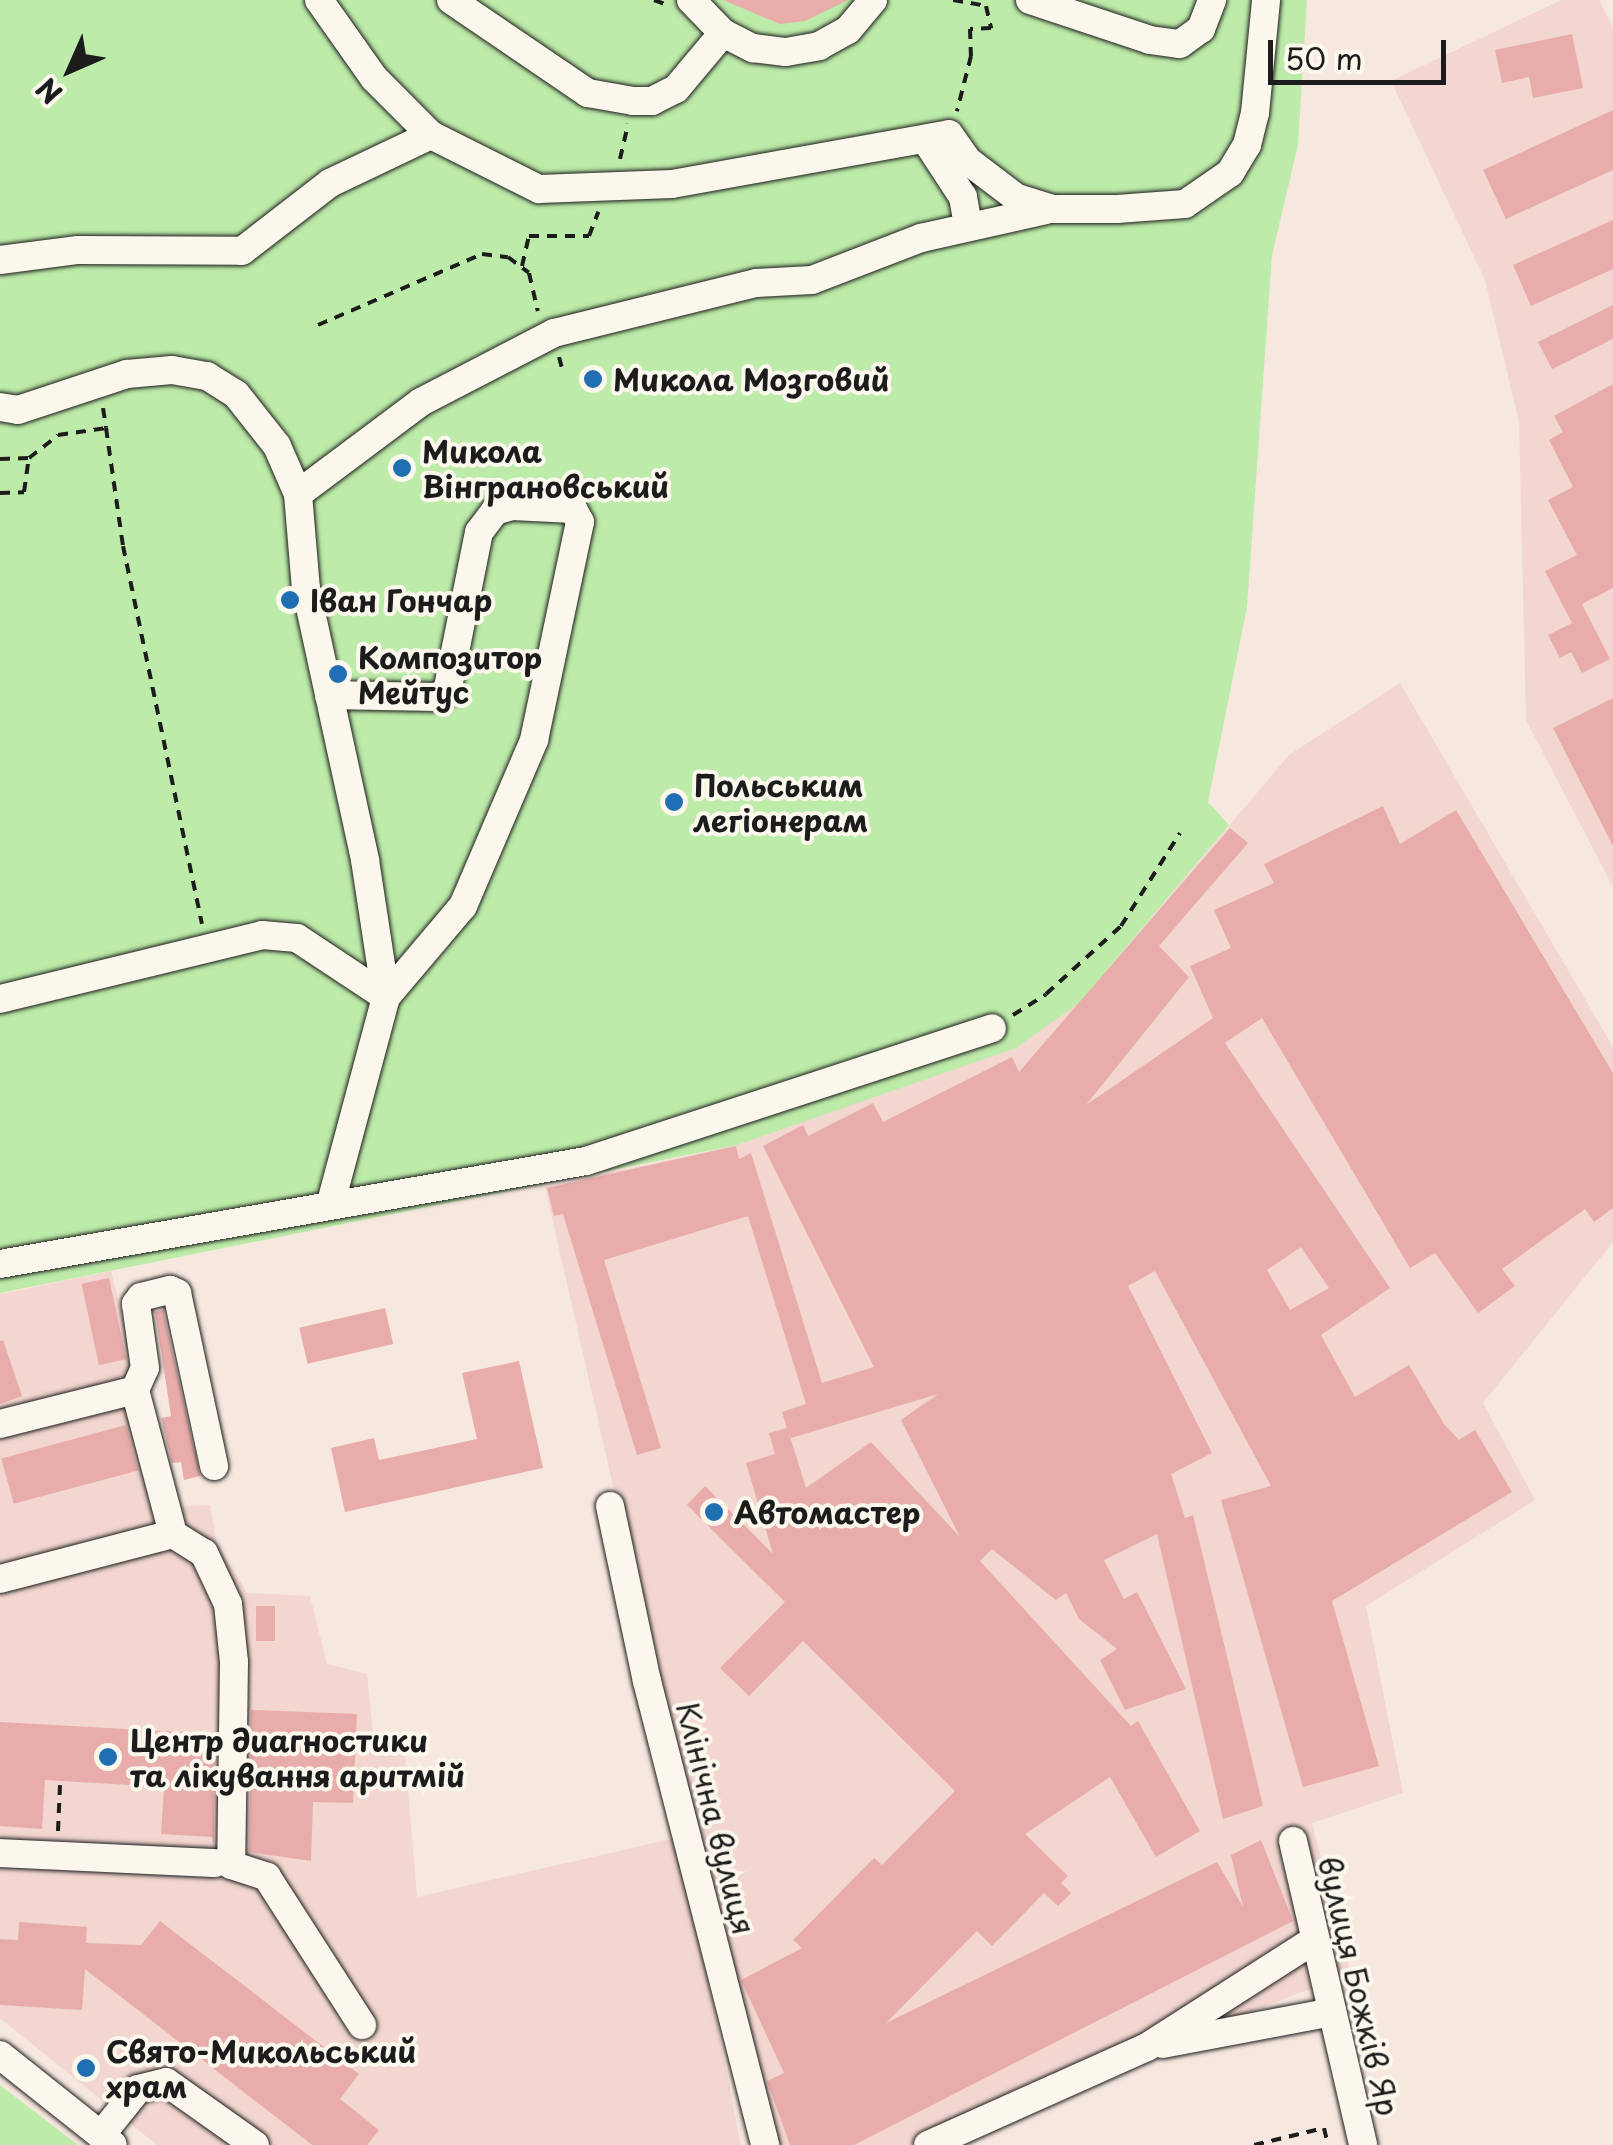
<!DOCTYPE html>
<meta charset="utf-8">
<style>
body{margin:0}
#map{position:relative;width:1613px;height:2145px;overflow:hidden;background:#f7e8df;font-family:"Playpen Sans",sans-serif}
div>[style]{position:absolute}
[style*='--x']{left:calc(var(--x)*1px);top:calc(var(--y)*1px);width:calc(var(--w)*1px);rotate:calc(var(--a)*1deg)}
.built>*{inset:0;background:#f2d6cf}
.green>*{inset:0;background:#bdeba9}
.building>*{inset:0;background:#e8adaa;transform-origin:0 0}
.path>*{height:4px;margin-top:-2px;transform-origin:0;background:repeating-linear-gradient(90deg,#1c1c1c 0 10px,transparent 0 18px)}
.roads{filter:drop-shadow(0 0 2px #1c1c1c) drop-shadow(0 0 2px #1c1c1c)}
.minor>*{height:28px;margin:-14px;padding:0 14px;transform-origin:14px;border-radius:14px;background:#fbf7ec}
.dots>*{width:28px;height:28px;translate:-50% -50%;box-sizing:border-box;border:5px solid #fbf7ec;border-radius:50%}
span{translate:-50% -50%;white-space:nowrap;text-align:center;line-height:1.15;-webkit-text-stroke:8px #fbf7ec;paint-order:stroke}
.poi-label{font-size:30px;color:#1c1c1c;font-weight:700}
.left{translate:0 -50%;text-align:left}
.street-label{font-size:30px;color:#1c1c1c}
.north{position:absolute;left:20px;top:20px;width:100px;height:100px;-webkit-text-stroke:8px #fbf7ec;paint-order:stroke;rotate:225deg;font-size:28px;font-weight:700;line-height:40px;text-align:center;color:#1c1c1c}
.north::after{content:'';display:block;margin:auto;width:35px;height:45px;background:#1c1c1c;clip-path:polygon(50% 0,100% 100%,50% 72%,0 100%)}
.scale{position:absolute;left:1268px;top:40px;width:178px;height:45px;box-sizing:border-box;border:5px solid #1c1c1c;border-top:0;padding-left:12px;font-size:30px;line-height:35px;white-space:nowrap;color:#1c1c1c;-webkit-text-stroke:8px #fbf7ec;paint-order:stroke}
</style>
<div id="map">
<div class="built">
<i style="clip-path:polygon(1561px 0,1599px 0,1613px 28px,1613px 887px,1526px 720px,1519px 422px,1485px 280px,1391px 81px)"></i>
<i style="clip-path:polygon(1400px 683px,1613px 1047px,1613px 1242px,1483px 1403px,1535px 1500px,1366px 1606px,1403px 1793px,1312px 1823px,1351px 1973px,908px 2145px,763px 2145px,545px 1187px,737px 1145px,1079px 1003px,1289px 755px)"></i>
<i style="clip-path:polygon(111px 1271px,169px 1507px,210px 1505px,217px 1543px,247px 1593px,310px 1596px,327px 1664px,367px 1674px,373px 1733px,403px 1732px,417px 1897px,680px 1837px,741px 2145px,157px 2145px,0 2018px,0 1294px)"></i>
</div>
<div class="green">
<i style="clip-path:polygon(0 0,1307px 0,1298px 145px,1272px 255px,1247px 607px,1208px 802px,1229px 825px,1079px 1003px,1016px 1048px,737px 1145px,0 1293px)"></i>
<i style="clip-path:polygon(0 2085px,78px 2145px,0 2145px)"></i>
</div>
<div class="building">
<i style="clip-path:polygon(723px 0,848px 0,805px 21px,780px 24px)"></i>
<i style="clip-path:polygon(1572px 34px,1583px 88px,1533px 98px,1529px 77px,1502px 83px,1495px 50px)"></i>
<i style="clip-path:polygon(1613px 110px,1613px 170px,1506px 219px,1483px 170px)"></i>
<i style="clip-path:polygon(1613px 220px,1613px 269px,1531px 306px,1513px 265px)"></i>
<i style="clip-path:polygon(1613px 305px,1613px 339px,1552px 369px,1538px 342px)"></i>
<i style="clip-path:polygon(1613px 384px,1613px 588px,1582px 604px,1610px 659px,1582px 673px,1571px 652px,1560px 658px,1548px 635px,1572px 623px,1545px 571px,1577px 555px,1548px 500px,1573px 487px,1549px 440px,1563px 432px,1554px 416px)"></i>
<i style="clip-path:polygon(1613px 698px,1613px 846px,1553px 728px)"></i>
<i style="clip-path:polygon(evenodd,1383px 806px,1400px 844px,1456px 810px,1613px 1073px,1613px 1208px,1594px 1222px,1585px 1209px,1502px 1269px,1515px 1286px,1478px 1313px,1435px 1253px,1410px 1268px,1262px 1018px,1225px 1043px,1390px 1288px,1321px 1335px,1355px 1397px,1409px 1365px,1444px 1424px,1459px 1440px,1475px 1430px,1512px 1492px,1332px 1601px,1379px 1766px,1303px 1787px,1221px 1500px,1271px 1486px,1155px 1271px,1128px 1286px,1212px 1453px,1171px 1474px,1185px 1518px,1193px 1515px,1263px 1806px,1223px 1819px,1157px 1534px,1104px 1560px,1124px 1599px,1137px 1592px,1186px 1689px,1125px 1710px,1100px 1660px,1117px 1649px,1079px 1619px,1066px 1593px,1056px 1600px,992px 1549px,980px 1561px,1131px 1726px,1138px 1721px,1200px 1831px,1156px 1857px,1110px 1777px,1025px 1834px,1068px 1876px,1061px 1883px,1071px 1893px,1058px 1906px,1044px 1893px,992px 1946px,977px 1931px,886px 2023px,1217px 1862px,1243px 1907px,1231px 1855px,1261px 1840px,1293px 1921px,854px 2145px,790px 2145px,767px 2081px,784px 2073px,741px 1980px,802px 1948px,793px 1940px,874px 1858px,882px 1865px,955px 1791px,803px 1641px,749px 1696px,720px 1668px,785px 1602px,687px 1505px,705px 1486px,773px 1554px,746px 1463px,775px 1454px,769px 1433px,787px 1428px,782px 1412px,806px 1404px,748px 1216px,604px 1260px,661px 1448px,637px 1455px,563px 1214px,554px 1216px,547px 1188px,736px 1146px,739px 1159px,751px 1153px,822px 1383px,874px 1367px,763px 1146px,803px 1125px,808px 1136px,873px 1103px,883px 1122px,1012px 1057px,1019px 1072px,1230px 828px,1248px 843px,1159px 946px,1189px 977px,1086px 1105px,1213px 1018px,1190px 966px,1231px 948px,1214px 910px,1274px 883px,1264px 864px,1383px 806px,1301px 1247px,1329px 1288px,1290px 1310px,1267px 1270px,1301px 1247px,1383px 806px,938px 1394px,901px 1420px,960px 1537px,871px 1442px,806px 1488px,788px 1430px,791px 1438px,938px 1394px)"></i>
<i style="left:109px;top:1278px;width:83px;height:28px;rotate:78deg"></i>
<i style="left:385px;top:1308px;width:37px;height:88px;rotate:77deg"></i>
<i style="clip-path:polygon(163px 1310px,200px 1476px,184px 1480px,181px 1462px,172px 1463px,161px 1418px,171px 1416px,155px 1312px)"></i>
<i style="clip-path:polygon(3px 1340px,22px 1396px,0 1404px,0 1341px)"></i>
<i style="clip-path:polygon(519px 1361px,543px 1468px,345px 1512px,331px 1448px,374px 1438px,379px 1460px,477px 1439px,462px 1373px)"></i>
<i style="left:126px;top:1425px;width:47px;height:129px;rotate:75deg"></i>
<i style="left:256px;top:1606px;width:19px;height:35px"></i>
<i style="clip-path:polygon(251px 1710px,357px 1714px,353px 1803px,313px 1802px,311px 1861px,249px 1852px)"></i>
<i style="clip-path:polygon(0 1722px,215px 1734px,214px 1845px,212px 1837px,161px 1834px,164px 1787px,45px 1780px,42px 1829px,0 1826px)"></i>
<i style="clip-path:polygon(160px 1921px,359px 2074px,340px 2099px,379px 2130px,367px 2145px,312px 2145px,85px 1969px,82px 2010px,0 2005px,0 1939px,18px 1940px,19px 1922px,87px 1927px,86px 1943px,141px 1945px)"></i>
</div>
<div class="path">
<i style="--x:654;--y:0;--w:15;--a:20"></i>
<i style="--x:953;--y:0;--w:34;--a:10"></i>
<i style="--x:986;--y:6;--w:23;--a:77"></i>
<i style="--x:991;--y:28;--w:21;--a:177"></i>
<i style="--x:970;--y:29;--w:27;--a:88"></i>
<i style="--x:971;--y:56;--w:57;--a:104.3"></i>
<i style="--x:620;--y:159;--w:36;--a:-77"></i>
<i style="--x:522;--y:266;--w:31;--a:-77"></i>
<i style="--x:529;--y:236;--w:60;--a:0"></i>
<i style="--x:589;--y:236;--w:26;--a:-69"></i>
<i style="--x:318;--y:325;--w:179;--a:-23.4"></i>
<i style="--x:482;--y:254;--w:26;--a:7"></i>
<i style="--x:508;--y:257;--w:26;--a:37"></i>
<i style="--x:529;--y:273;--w:39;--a:77"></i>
<i style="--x:559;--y:357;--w:11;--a:75"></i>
<i style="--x:103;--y:408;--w:20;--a:81"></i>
<i style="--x:0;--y:459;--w:29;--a:-2"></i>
<i style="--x:29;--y:458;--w:37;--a:-38"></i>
<i style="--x:58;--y:435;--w:49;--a:-8.3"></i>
<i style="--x:106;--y:428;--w:119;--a:81.8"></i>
<i style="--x:123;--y:546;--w:386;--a:78.2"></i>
<i style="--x:0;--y:493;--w:24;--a:-2"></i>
<i style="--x:24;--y:492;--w:34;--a:-82"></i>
<i style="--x:1013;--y:1015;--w:39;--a:-32"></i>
<i style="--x:1046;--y:994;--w:101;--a:-42.2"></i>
<i style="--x:1121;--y:926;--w:110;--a:-57.6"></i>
<i style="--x:58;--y:1831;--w:46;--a:-87.5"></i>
<i style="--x:1254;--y:2145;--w:72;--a:-13.7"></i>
<i style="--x:1324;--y:2128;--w:17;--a:77"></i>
</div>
<div class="roads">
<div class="minor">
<i style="--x:319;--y:0;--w:95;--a:54.8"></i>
<i style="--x:374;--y:78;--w:81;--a:45"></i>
<i style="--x:431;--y:135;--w:121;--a:26.6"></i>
<i style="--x:539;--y:189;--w:133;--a:-2.2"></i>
<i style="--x:672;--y:184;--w:281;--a:-10.2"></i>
<i style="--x:949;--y:134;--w:33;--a:55"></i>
<i style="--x:968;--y:161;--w:61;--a:37.1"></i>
<i style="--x:1017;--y:198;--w:37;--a:17"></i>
<i style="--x:1052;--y:209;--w:65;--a:0"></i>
<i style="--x:1117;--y:209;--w:68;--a:-4.2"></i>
<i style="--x:1185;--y:204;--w:55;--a:-34.6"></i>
<i style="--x:1230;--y:173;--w:33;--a:-59"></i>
<i style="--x:1247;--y:145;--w:33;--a:-76"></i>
<i style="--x:1255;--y:113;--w:114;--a:-84.4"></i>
<i style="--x:451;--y:0;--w:166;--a:34.2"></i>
<i style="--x:588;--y:93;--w:46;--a:10.1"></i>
<i style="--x:633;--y:101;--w:19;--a:0"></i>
<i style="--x:652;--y:101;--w:27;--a:-27"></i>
<i style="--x:676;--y:89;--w:73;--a:-50"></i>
<i style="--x:691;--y:0;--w:46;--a:45.9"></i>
<i style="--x:723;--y:33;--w:34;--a:27"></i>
<i style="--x:753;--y:48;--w:33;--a:7"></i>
<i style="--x:786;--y:52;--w:34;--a:-10"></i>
<i style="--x:819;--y:46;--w:33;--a:-29"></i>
<i style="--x:848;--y:30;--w:39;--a:-50"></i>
<i style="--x:1030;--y:0;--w:126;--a:18.4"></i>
<i style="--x:1150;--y:40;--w:30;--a:8"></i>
<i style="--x:1180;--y:44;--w:26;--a:-36"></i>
<i style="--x:1201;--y:29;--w:31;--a:-69"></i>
<i style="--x:925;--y:139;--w:69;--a:56.8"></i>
<i style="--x:963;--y:197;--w:29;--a:80"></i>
<i style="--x:0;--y:260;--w:79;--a:-7.3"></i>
<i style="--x:78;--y:250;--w:164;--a:0.3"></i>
<i style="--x:242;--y:251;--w:111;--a:-37.7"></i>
<i style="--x:330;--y:183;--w:112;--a:-25.4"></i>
<i style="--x:0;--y:407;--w:18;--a:9"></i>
<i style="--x:18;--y:410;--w:115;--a:-18.3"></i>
<i style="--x:127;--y:374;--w:45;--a:-5.1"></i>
<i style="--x:172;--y:370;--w:36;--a:10"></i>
<i style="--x:207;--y:376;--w:34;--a:32"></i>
<i style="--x:236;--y:394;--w:66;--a:51.7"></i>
<i style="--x:277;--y:446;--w:52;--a:66.4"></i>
<i style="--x:298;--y:494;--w:95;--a:85.2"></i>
<i style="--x:306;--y:589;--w:277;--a:77.7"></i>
<i style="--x:365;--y:860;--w:139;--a:81.3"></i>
<i style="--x:386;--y:997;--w:216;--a:105"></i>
<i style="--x:298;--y:494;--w:154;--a:-36.8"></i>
<i style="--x:421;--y:402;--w:150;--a:-27.4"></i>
<i style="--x:554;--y:333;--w:208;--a:-13.9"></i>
<i style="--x:756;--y:283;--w:56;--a:-3.1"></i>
<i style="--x:812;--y:280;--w:117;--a:-21.1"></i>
<i style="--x:921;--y:238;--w:128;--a:-12.6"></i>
<i style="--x:0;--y:999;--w:270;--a:-13.7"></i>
<i style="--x:262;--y:935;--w:35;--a:5"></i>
<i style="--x:297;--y:938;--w:107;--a:33.5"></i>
<i style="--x:386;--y:997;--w:119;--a:-49.8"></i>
<i style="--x:463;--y:906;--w:181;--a:-66.8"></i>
<i style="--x:534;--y:740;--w:223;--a:-78.1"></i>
<i style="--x:580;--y:522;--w:15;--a:-118"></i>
<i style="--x:573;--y:509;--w:61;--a:-177.2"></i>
<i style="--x:512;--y:506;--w:18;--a:164"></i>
<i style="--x:495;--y:511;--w:26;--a:127"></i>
<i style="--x:479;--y:532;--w:163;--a:101.3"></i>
<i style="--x:447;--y:692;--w:12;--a:156"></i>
<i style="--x:436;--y:697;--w:107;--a:-178.9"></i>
<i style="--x:0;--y:1264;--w:595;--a:-9.97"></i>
<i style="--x:586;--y:1161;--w:427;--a:-18.1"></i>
<i style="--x:135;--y:1390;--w:24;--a:-66"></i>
<i style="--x:145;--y:1368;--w:65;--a:-98"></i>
<i style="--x:136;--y:1304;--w:9;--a:-54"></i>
<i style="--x:141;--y:1297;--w:30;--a:-14"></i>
<i style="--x:170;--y:1290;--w:8;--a:23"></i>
<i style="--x:177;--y:1293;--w:177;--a:77.9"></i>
<i style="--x:0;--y:1424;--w:139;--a:-14.1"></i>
<i style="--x:135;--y:1390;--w:149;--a:75.2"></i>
<i style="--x:610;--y:1506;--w:179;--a:78.1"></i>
<i style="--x:647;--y:1681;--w:479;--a:75.7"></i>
<i style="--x:0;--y:1579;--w:179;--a:-14.6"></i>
<i style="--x:173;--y:1534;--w:36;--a:32"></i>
<i style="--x:204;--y:1553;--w:56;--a:64.8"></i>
<i style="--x:228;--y:1604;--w:58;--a:84.1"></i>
<i style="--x:234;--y:1662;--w:203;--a:90.8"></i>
<i style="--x:231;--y:1865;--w:38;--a:18"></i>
<i style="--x:267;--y:1877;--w:176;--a:57.3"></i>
<i style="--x:1293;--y:1841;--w:312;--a:77"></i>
<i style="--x:0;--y:1853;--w:215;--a:2.7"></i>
<i style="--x:1163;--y:2044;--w:172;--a:-10.7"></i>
<i style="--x:0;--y:2055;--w:144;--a:38.5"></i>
<i style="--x:101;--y:2135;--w:59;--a:-51.2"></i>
<i style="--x:138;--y:2089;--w:29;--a:-14"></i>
<i style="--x:166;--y:2082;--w:109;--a:35.3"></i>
<i style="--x:928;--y:2145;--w:240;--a:-24.1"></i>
<i style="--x:1147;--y:2047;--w:197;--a:-32.6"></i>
</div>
</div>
<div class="dots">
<i style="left:593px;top:379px;background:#1f6fb2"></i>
<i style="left:402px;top:468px;background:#1f6fb2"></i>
<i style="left:290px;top:600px;background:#1f6fb2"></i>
<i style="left:338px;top:674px;background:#1f6fb2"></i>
<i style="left:674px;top:802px;background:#1f6fb2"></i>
<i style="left:714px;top:1512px;background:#1f6fb2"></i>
<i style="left:108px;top:1757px;background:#1f6fb2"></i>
<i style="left:86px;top:2068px;background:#1f6fb2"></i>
</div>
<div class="poi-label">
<span class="left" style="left:613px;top:379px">Микола Мозговий</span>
<span class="left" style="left:422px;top:468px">Микола<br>Вінграновський</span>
<span class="left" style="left:310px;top:600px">Іван Гончар</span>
<span class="left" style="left:358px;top:674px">Композитор<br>Мейтус</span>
<span class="left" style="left:694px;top:802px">Польським<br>легіонерам</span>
<span class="left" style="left:734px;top:1512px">Автомастер</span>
<span class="left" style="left:130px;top:1757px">Центр диагностики<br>та лікування аритмій</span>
<span class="left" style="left:106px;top:2068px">Свято-Микольський<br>храм</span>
</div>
<div class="street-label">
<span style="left:716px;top:1818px;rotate:76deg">Клінічна вулиця</span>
<span style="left:1359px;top:1986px;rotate:77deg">вулиця Божків Яр</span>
</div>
<div class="north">N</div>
<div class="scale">50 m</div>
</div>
